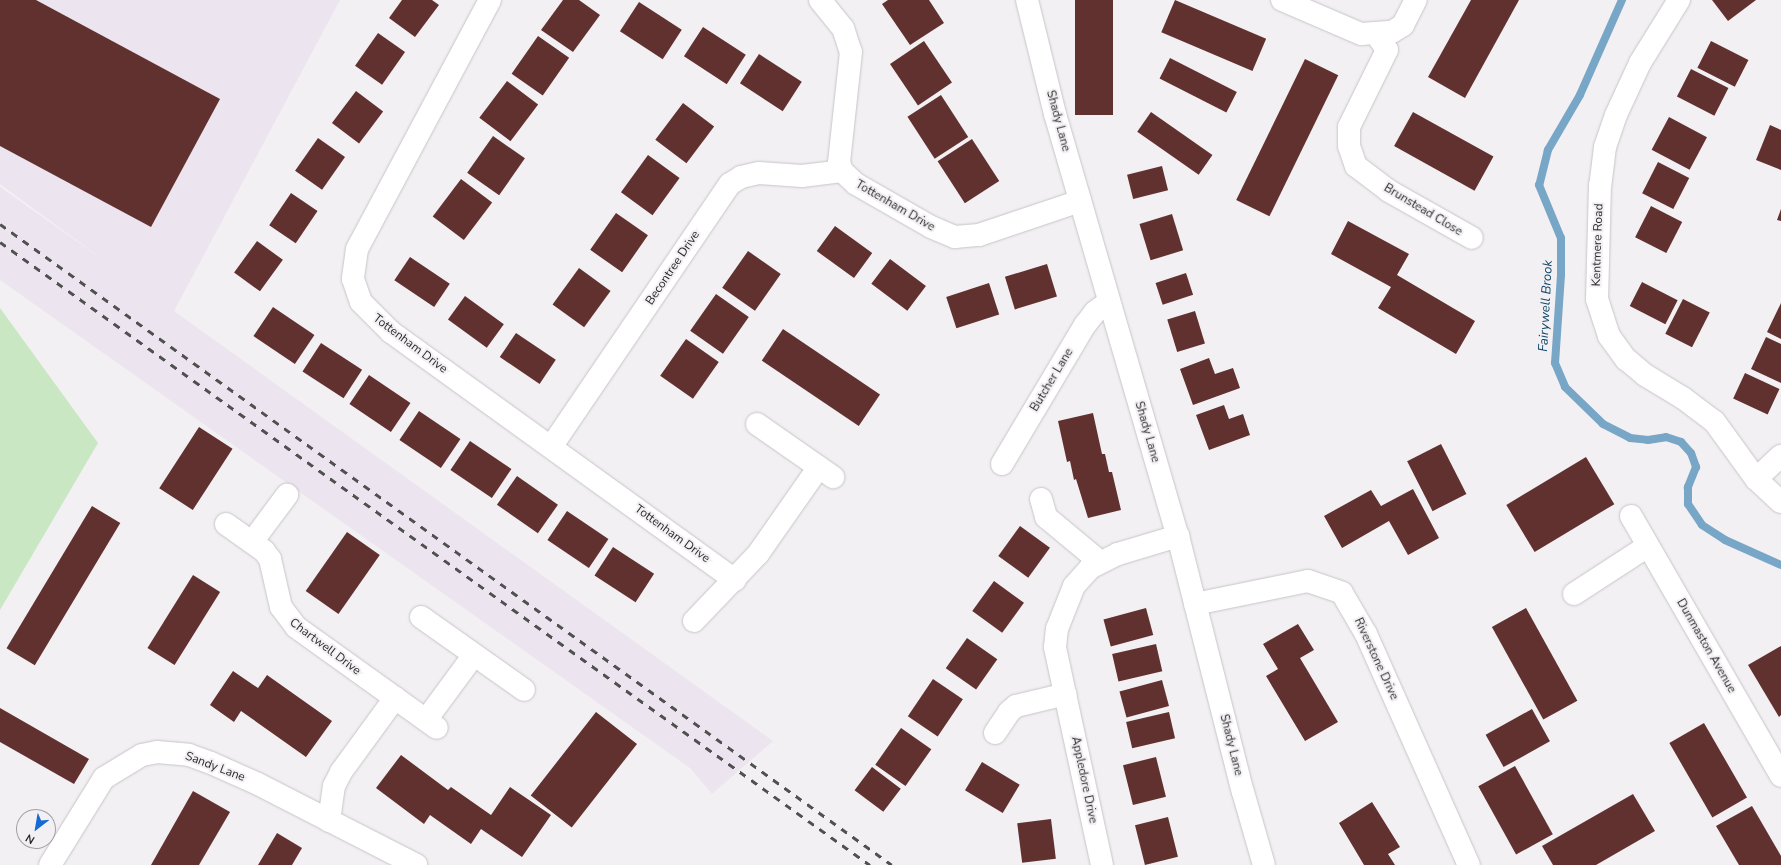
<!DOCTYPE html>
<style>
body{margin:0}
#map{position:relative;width:1781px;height:865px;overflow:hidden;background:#f3f0f4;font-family:"Nunito Sans",sans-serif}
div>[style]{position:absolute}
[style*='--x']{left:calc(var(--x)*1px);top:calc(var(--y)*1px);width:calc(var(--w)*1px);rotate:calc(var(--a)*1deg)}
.built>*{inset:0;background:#ece4ee}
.green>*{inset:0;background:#c9e7c2}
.stream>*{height:8px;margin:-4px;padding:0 4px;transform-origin:4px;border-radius:4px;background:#78a6c7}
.building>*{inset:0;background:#61312f;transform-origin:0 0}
.roads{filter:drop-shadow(0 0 1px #c7c4c8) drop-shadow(0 0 1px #c7c4c8)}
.minor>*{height:22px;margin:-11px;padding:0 11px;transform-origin:11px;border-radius:11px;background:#fff}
.rail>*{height:3px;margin-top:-1.5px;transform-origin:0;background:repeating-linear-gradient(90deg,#515051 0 7px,transparent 0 14px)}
span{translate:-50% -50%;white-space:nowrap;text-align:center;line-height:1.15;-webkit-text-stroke:4px #f3f0f4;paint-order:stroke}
.street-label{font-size:12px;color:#2a292a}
.water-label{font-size:13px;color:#0b4566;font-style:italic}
.north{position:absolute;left:16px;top:809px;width:40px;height:40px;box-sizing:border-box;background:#f3f0f4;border:1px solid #a3a0a3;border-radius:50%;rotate:211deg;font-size:11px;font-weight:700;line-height:16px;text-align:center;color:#2a292a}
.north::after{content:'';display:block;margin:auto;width:14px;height:18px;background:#166ad4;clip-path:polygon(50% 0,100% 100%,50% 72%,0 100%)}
</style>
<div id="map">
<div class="built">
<i style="clip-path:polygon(0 0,340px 0,174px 311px,773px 741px,712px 794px,690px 768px,0 280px,0 187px,116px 269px,0 184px)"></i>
</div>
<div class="green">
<i style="clip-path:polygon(0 308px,98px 443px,0 610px)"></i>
</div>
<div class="stream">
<i style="--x:1622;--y:0;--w:104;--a:113.9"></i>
<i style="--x:1580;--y:95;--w:64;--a:120.2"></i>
<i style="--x:1548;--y:150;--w:36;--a:104"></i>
<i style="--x:1539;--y:185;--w:57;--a:67.5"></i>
<i style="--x:1561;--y:238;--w:37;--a:90"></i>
<i style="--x:1561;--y:275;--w:88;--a:93.9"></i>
<i style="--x:1555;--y:363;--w:26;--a:67"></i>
<i style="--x:1565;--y:387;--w:53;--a:44.2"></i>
<i style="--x:1603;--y:424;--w:30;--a:27"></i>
<i style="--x:1630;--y:438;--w:18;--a:6"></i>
<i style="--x:1648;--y:440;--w:18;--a:-9"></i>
<i style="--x:1666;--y:437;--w:16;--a:18"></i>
<i style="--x:1681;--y:442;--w:15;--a:48"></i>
<i style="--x:1691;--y:453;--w:15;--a:70"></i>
<i style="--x:1696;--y:467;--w:22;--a:112"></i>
<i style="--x:1688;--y:487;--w:17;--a:90"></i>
<i style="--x:1688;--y:504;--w:25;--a:56"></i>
<i style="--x:1702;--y:525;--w:27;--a:33"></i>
<i style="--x:1725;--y:540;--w:61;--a:24.1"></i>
</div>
<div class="building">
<i style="clip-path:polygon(0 0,36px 0,220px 99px,151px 227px,0 146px)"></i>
<i style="clip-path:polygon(402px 0,432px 0,439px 5px,415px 37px,389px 18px)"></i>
<i style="clip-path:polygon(563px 0,579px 0,600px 15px,573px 52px,541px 30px)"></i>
<i style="clip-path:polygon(888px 0,929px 0,944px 23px,910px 45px,882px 4px)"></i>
<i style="left:1075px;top:0;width:38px;height:115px"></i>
<i style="left:1175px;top:0;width:99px;height:35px;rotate:23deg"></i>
<i style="clip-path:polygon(1471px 0,1519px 0,1465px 98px,1428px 77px)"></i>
<i style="clip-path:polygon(1712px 0,1756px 0,1728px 21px)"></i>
<i style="left:639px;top:2px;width:51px;height:35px;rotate:33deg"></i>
<i style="left:703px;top:27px;width:51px;height:35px;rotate:33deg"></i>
<i style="left:378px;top:33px;width:33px;height:40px;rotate:35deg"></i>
<i style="left:538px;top:36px;width:38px;height:46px;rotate:35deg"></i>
<i style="left:924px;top:41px;width:50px;height:41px;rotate:56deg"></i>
<i style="left:1711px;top:41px;width:42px;height:30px;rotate:27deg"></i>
<i style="left:759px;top:54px;width:51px;height:35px;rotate:33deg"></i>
<i style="left:1170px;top:58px;width:75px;height:23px;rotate:27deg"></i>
<i style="left:1305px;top:59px;width:37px;height:157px;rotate:26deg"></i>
<i style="left:1691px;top:69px;width:42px;height:31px;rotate:27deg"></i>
<i style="left:507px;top:81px;width:39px;height:46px;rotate:37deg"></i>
<i style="left:356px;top:91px;width:34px;height:40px;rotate:37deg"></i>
<i style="left:941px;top:95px;width:50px;height:40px;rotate:57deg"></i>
<i style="left:683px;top:103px;width:39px;height:46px;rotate:37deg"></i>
<i style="left:1151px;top:112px;width:75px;height:24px;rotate:35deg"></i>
<i style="left:1413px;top:112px;width:92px;height:39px;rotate:29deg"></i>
<i style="left:1669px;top:117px;width:43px;height:37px;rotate:28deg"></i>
<i style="clip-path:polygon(1770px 125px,1781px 130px,1781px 170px,1756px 160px)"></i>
<i style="left:493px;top:136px;width:39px;height:45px;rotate:35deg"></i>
<i style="left:318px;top:138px;width:33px;height:40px;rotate:35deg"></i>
<i style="left:972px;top:139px;width:50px;height:41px;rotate:57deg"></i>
<i style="left:648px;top:155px;width:39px;height:46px;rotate:36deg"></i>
<i style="left:1658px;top:162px;width:35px;height:35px;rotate:27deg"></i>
<i style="left:1162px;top:166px;width:25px;height:36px;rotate:76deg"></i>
<i style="left:461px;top:179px;width:39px;height:47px;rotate:37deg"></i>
<i style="left:291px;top:193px;width:32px;height:39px;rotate:34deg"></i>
<i style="left:1651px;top:206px;width:35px;height:35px;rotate:27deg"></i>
<i style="clip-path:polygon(1781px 209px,1781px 221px,1777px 220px)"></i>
<i style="left:616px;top:213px;width:39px;height:45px;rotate:35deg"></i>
<i style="left:1172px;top:214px;width:38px;height:34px;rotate:73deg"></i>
<i style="clip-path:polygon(1348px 221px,1409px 254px,1397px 275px,1475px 321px,1456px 354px,1378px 308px,1391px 287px,1331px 254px)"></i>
<i style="left:835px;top:226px;width:46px;height:31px;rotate:36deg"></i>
<i style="left:257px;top:241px;width:32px;height:39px;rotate:36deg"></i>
<i style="left:748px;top:251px;width:40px;height:45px;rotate:35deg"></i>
<i style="left:410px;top:257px;width:48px;height:28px;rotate:34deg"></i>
<i style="left:890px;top:259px;width:45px;height:31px;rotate:37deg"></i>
<i style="left:1047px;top:264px;width:34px;height:44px;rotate:73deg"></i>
<i style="left:579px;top:268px;width:39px;height:45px;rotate:36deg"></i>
<i style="left:1186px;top:273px;width:23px;height:32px;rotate:72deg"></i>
<i style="left:1642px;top:282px;width:40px;height:27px;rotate:27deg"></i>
<i style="left:989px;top:283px;width:33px;height:45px;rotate:72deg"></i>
<i style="left:716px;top:294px;width:40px;height:45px;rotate:35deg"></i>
<i style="left:465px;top:296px;width:48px;height:29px;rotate:36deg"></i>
<i style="left:1683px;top:299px;width:30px;height:39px;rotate:27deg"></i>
<i style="clip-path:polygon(1781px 303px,1781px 339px,1767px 332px)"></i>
<i style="left:273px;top:307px;width:50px;height:35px;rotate:34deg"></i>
<i style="left:1195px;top:311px;width:34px;height:29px;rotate:73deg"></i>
<i style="left:783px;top:329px;width:117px;height:38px;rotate:34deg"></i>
<i style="left:516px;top:333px;width:48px;height:29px;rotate:34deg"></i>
<i style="clip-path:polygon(1766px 337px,1781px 344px,1781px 383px,1751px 369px)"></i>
<i style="left:686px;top:339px;width:40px;height:45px;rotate:35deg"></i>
<i style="left:321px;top:343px;width:49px;height:34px;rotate:33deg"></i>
<i style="clip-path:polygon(1209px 358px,1215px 374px,1233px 368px,1240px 388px,1193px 405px,1180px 369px)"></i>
<i style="left:1745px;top:373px;width:38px;height:28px;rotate:25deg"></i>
<i style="left:369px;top:375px;width:50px;height:35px;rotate:34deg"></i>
<i style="clip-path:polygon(1224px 405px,1229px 419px,1243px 414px,1250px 435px,1209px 450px,1196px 415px)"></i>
<i style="left:419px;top:411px;width:50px;height:35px;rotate:34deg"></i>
<i style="clip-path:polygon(1093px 413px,1102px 454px,1105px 454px,1109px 472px,1112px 472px,1121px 510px,1088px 518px,1076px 479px,1074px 480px,1070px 461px,1067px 462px,1058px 421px)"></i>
<i style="left:199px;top:427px;width:40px;height:73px;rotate:33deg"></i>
<i style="left:470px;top:441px;width:50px;height:35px;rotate:34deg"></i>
<i style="left:1441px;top:444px;width:56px;height:38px;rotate:63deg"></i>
<i style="left:1586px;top:457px;width:55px;height:93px;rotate:59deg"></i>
<i style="left:517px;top:476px;width:50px;height:35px;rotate:35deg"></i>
<i style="clip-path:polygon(1413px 489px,1439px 538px,1408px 555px,1389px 521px,1342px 548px,1324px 516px,1371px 490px,1381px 506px)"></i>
<i style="left:92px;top:506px;width:33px;height:166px;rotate:31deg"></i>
<i style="left:567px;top:511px;width:50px;height:35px;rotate:34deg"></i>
<i style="left:1020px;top:526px;width:37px;height:37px;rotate:36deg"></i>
<i style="left:347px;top:532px;width:40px;height:72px;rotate:35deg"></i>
<i style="left:613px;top:547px;width:49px;height:34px;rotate:33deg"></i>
<i style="left:193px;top:575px;width:32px;height:86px;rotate:32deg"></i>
<i style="left:994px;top:581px;width:37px;height:37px;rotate:36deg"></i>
<i style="left:1146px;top:608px;width:28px;height:44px;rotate:75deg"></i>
<i style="left:1526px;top:608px;width:106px;height:39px;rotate:61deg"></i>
<i style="clip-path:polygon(1298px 624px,1314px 650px,1300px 658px,1338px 722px,1305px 741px,1266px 676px,1278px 669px,1263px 644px)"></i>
<i style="left:967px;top:638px;width:37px;height:37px;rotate:35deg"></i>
<i style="left:1156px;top:644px;width:28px;height:45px;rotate:77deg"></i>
<i style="clip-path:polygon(1781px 646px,1781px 715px,1779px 717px,1748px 665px)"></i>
<i style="clip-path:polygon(233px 671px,258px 688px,267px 675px,332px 721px,306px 757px,241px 711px,234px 722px,210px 705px)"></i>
<i style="left:933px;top:679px;width:36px;height:45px;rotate:34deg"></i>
<i style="left:1162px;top:680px;width:27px;height:44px;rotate:75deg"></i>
<i style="clip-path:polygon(0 708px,89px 759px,74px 784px,0 742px)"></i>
<i style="left:1532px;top:709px;width:37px;height:53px;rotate:61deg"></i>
<i style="left:596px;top:712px;width:52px;height:106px;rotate:38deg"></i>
<i style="left:1169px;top:712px;width:27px;height:44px;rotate:77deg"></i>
<i style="left:1704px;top:723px;width:86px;height:40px;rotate:60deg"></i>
<i style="left:901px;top:728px;width:37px;height:45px;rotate:35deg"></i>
<i style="clip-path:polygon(401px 755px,448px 790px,451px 787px,491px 815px,510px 787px,551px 815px,522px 857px,481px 829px,471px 844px,430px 815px,424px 824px,376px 788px)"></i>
<i style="left:1156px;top:757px;width:41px;height:34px;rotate:76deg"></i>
<i style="left:982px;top:762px;width:44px;height:33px;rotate:31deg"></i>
<i style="left:1515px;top:766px;width:78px;height:42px;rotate:61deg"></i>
<i style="left:872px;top:767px;width:36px;height:29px;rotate:37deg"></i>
<i style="clip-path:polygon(193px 791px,230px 812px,199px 865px,151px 865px)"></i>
<i style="clip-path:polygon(1633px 794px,1655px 831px,1596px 865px,1553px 865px,1542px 846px)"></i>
<i style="clip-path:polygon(1372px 802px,1400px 847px,1388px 854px,1395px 865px,1364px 865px,1339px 823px)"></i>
<i style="clip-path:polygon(1752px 806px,1781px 856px,1781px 865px,1739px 865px,1716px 826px)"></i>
<i style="left:1168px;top:817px;width:41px;height:34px;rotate:76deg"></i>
<i style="left:1051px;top:819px;width:40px;height:34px;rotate:83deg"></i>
<i style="clip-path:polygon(277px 833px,302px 848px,292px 865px,258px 865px)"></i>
</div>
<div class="roads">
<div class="minor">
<i style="--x:490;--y:0;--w:282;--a:118.1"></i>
<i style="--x:357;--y:249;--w:30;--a:98"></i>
<i style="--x:353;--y:279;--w:24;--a:71"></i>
<i style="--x:361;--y:302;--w:42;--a:45"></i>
<i style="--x:391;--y:332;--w:424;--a:35.8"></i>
<i style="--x:820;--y:0;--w:36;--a:51"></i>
<i style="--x:843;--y:28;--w:25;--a:72"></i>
<i style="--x:851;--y:52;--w:111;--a:96.2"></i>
<i style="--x:839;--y:162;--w:9;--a:72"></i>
<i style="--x:842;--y:171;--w:19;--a:43"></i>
<i style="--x:856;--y:184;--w:86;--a:29.8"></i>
<i style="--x:931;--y:227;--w:26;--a:23"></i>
<i style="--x:955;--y:237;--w:24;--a:-5"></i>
<i style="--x:979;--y:235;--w:107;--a:-18.6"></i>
<i style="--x:1027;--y:0;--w:117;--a:76.2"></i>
<i style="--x:1055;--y:114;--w:440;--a:73.8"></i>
<i style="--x:1178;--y:536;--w:264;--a:75.8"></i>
<i style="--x:1243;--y:792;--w:76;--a:74"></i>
<i style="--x:1282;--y:0;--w:86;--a:23.3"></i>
<i style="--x:1361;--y:34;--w:31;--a:-4"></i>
<i style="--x:1392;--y:32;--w:13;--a:-32"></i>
<i style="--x:1403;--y:25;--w:28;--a:-63"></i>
<i style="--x:1679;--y:0;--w:74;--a:121.8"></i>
<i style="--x:1640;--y:63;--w:57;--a:114.8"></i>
<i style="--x:1616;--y:115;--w:34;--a:109"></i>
<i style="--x:1605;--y:147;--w:38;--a:97"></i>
<i style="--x:1600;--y:185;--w:114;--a:91.5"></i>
<i style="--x:1597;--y:299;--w:39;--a:72"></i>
<i style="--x:1609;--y:336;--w:29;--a:54"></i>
<i style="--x:1626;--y:359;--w:25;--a:40"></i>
<i style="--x:1645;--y:375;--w:44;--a:31.2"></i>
<i style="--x:1683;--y:398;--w:39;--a:37"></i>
<i style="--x:1714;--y:421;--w:72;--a:54.1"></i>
<i style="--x:1756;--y:479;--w:34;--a:43"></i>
<i style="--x:1376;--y:34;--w:19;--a:55"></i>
<i style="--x:1387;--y:50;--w:86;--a:116.3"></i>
<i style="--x:1349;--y:127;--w:19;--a:90"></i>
<i style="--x:1349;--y:146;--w:21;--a:71"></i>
<i style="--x:1356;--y:166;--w:41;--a:37.1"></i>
<i style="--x:1389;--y:191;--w:95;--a:29.5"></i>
<i style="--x:757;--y:424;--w:93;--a:34.9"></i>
<i style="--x:551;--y:447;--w:318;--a:-55.8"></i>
<i style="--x:730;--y:184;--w:13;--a:-32"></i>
<i style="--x:741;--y:177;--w:18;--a:-13"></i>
<i style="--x:759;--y:173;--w:43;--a:4"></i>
<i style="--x:802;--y:176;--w:40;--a:-7.1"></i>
<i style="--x:1002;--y:464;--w:162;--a:-59.2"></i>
<i style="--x:1085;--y:325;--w:16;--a:-52"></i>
<i style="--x:1095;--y:312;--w:17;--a:-36"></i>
<i style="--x:1756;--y:479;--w:34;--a:-43"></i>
<i style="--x:1041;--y:499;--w:19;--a:74"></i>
<i style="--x:1046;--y:517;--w:70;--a:39.8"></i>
<i style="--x:1631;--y:516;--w:300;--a:60"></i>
<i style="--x:226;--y:524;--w:47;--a:35.4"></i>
<i style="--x:264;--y:551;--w:10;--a:53"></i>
<i style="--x:270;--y:559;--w:49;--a:77.1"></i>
<i style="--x:281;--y:607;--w:25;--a:53"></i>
<i style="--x:296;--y:627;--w:173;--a:35.6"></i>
<i style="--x:252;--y:542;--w:59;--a:-53.3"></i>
<i style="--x:1574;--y:594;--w:88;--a:-33"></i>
<i style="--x:1195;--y:604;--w:115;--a:-11.5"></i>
<i style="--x:1308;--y:581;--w:36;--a:19"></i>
<i style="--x:1342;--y:593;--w:48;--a:59.7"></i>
<i style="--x:1366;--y:634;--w:253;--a:66"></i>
<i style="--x:421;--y:617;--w:126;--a:35.3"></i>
<i style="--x:694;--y:621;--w:93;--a:-46.3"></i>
<i style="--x:758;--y:554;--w:106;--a:-55"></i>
<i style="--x:426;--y:720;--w:81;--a:-53.6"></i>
<i style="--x:995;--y:733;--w:25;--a:-56"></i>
<i style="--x:1009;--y:712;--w:9;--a:-41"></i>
<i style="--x:1016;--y:706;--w:51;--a:-13.5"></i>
<i style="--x:329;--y:821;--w:35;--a:-82"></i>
<i style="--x:334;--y:786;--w:16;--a:-63"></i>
<i style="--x:341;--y:772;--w:92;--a:-53.9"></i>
<i style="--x:50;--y:865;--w:102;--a:-58.2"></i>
<i style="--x:104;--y:778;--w:44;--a:-31.2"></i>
<i style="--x:142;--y:755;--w:15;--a:-11"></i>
<i style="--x:157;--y:752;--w:32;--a:5"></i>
<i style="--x:189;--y:755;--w:23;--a:20"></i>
<i style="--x:211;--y:763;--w:51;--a:24.1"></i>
<i style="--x:258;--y:784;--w:178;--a:27.1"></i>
<i style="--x:1102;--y:865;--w:223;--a:-102.2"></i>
<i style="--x:1055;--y:647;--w:18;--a:-84"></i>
<i style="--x:1057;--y:629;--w:46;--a:-68.4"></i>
<i style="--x:1074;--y:586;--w:24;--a:-48"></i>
<i style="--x:1090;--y:568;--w:31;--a:-27"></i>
<i style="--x:1118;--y:554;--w:63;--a:-16.7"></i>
</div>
</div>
<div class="rail">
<i style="--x:0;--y:224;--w:1098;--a:35.7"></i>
<i style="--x:0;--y:242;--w:1070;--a:35.61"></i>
</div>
<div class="street-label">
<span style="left:1058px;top:121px;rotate:75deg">Shady Lane</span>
<span style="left:895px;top:206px;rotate:30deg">Tottenham Drive</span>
<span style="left:1423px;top:210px;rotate:31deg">Brunstead Close</span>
<span style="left:1598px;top:245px;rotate:-88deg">Kentmere Road</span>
<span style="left:673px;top:268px;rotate:-56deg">Becontree Drive</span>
<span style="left:410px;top:344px;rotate:37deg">Tottenham Drive</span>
<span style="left:1052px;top:380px;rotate:-59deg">Butcher Lane</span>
<span style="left:1147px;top:432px;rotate:74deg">Shady Lane</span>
<span style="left:672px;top:534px;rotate:36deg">Tottenham Drive</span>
<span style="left:1706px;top:646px;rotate:60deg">Dunmaston Avenue</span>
<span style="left:325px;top:647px;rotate:37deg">Chartwell Drive</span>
<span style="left:1376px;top:659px;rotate:65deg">Riverstone Drive</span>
<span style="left:1231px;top:745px;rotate:76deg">Shady Lane</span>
<span style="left:215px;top:767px;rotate:21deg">Sandy Lane</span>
<span style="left:1084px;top:780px;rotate:78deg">Appledore Drive</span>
</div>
<div class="water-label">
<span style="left:1546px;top:306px;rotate:-87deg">Fairywell Brook</span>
</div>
<div class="north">N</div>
</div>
